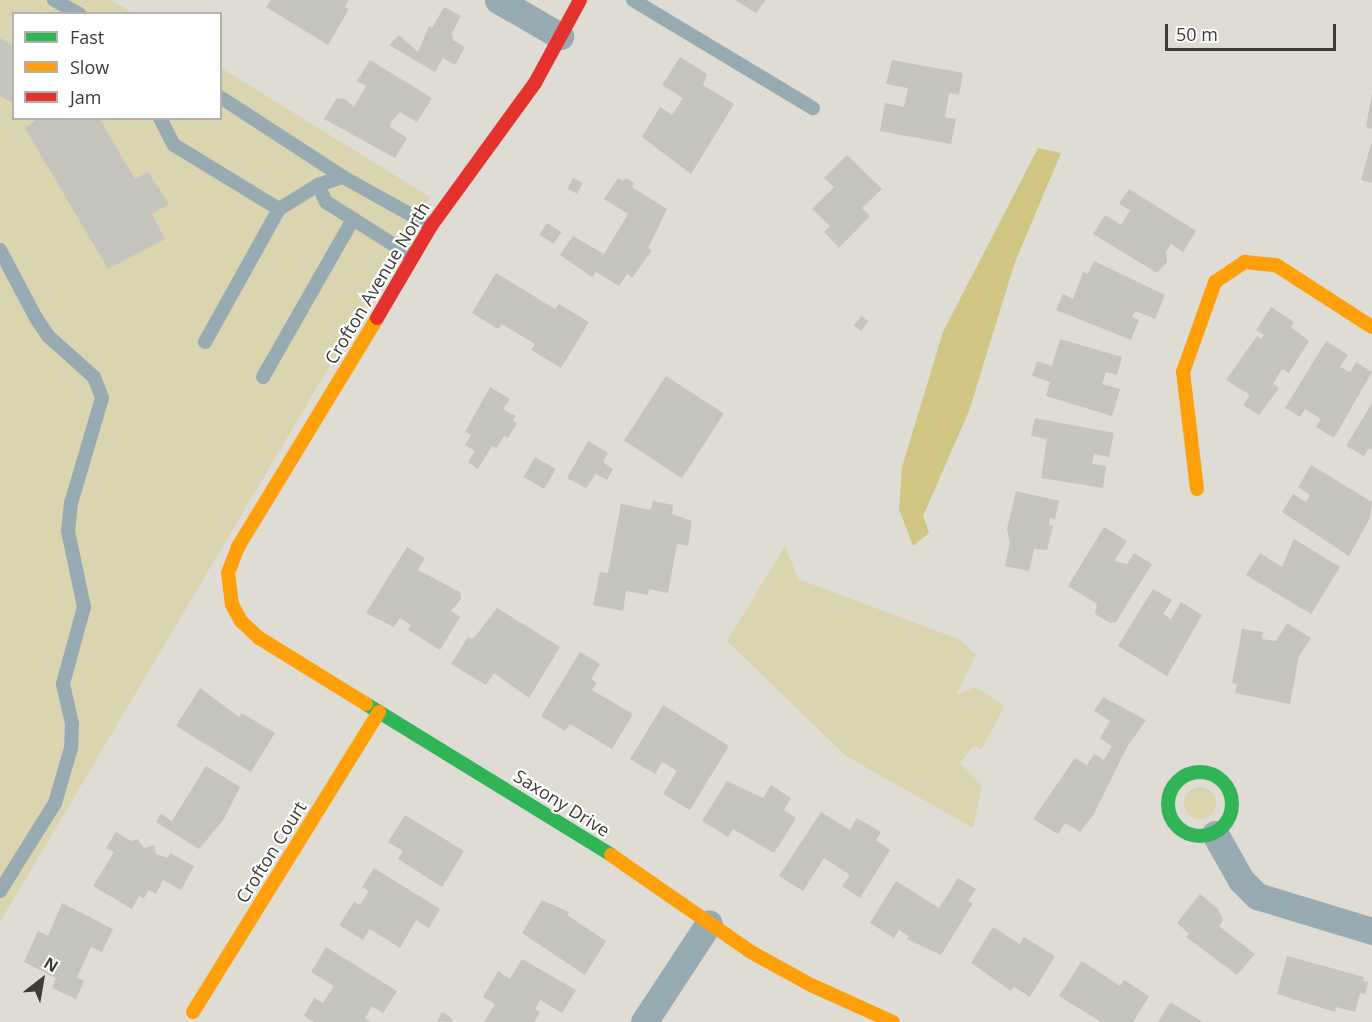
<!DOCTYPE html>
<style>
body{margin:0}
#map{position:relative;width:1372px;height:1022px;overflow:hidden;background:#dedcd3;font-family:"Open Sans",sans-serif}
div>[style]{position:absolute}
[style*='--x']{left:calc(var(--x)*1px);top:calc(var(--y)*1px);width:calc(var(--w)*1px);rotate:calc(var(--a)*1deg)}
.green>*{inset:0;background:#dbd5af}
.round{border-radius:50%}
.water>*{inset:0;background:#d1c684}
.building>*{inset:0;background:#c5c4bd;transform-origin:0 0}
.lane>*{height:14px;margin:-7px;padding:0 7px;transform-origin:7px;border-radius:7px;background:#98abb3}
.street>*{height:27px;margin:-13.5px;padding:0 13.5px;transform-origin:13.5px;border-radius:13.5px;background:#98abb3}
.fast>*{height:14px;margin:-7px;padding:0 7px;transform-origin:7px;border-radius:7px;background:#30b455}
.fast>.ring{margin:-7px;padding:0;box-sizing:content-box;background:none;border:14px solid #30b455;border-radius:50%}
.slow>*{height:14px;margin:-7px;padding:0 7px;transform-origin:7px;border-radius:7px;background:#ff9f0a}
.jam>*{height:14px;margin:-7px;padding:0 7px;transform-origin:7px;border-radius:7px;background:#e5322d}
span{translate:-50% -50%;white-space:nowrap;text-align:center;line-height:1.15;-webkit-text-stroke:4.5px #fff;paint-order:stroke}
.street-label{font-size:18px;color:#3c3b34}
.legend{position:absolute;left:12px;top:12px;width:210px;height:108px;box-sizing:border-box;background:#fff;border:2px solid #b1b1ae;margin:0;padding:8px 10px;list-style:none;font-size:18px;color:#3c3b34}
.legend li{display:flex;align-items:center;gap:12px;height:30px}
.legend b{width:30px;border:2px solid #b1b1ae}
.north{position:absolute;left:12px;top:950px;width:60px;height:60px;-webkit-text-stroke:4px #fff;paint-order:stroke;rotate:31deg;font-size:16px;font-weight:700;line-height:24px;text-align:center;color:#3c3b34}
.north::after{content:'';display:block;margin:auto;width:21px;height:27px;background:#3c3b34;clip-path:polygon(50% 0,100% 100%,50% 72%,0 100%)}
.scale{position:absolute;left:1165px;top:24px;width:171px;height:27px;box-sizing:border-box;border:3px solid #3c3b34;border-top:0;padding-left:8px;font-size:18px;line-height:21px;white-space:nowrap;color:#3c3b34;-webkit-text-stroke:4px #fff;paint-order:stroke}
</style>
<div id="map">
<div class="green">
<i style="clip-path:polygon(0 0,111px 0,133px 13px,14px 14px,14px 118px,220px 118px,221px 68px,430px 197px,0 922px)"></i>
<i style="clip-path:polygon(785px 546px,798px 579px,961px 640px,976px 655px,956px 695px,975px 687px,1005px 706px,981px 750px,974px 745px,960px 763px,982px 785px,973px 828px,846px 756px,727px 641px)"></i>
<i class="round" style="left:1184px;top:787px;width:32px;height:32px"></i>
</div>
<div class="water">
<i style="clip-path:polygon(1038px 148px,1061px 153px,1015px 262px,969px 411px,923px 516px,929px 533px,913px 546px,899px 509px,902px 467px,943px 332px)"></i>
</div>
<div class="building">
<i style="clip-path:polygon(271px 0,349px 0,345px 7px,349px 9px,328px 45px,266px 7px)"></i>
<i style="clip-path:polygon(735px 0,766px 0,756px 13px)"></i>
<i style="clip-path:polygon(444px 7px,461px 16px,452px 33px,453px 40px,465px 47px,455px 65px,443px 58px,435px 72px,389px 45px,399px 35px,418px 52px,429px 26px,432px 28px)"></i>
<i style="clip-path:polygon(0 38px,14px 46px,14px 104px,0 96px)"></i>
<i style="clip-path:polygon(680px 57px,707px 74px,703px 85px,734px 104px,691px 174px,642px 137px,660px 107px,672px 115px,683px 98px,662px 85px)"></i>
<i style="clip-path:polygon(370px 60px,432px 98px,417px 122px,400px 112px,391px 122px,390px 127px,407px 138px,395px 158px,324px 119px,337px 98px,345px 99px,354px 107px,366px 86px,357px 81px)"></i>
<i style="clip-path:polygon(892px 60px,963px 73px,959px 95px,949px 93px,945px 117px,956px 119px,951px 144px,880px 131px,885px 103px,904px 107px,908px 88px,886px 84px)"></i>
<i style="clip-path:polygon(1372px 93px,1372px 129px,1366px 127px)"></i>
<i style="clip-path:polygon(38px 118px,99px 118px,135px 179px,148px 172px,169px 204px,152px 214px,165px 239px,108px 269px,25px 128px)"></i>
<i style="clip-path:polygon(1371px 144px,1372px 144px,1372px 183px,1361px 180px)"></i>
<i style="clip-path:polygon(847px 155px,882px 189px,862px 208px,870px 216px,839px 248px,824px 232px,830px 226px,812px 209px,834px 187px,824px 178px)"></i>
<i style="left:573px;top:178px;width:11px;height:12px;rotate:27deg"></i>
<i style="clip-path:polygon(618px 178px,623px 181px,626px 178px,634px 183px,632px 187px,667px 209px,648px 248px,652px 250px,632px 278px,627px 274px,619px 286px,596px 272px,592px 277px,560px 255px,573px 236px,604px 254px,628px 214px,604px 199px)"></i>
<i style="clip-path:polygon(1129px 189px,1196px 231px,1183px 252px,1171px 244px,1166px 252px,1167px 262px,1157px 273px,1093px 234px,1105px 215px,1121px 225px,1130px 210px,1119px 204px)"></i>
<i style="left:547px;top:223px;width:17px;height:14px;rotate:33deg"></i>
<i style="clip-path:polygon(1094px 261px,1165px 295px,1155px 319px,1135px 311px,1132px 317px,1139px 320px,1131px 340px,1056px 310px,1063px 294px,1073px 299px,1083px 272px,1088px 274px)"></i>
<i style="clip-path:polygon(496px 273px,555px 309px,559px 304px,589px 322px,561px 368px,531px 350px,535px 344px,502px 324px,498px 329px,472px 313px)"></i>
<i style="clip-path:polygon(1271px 307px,1294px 322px,1291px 327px,1309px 341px,1289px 373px,1282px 369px,1273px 384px,1279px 388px,1259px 415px,1243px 405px,1250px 395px,1226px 380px,1257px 336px,1261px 339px,1264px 335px,1256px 330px)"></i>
<i style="left:861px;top:316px;width:9px;height:12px;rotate:36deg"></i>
<i style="clip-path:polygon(1060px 339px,1122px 357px,1117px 375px,1106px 372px,1102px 384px,1120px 389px,1112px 416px,1046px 396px,1050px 382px,1032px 376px,1037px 361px,1052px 366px)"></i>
<i style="clip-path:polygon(1326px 341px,1348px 355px,1340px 367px,1350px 372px,1356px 362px,1372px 372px,1334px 438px,1316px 427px,1321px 419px,1305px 409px,1300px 417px,1285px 408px)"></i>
<i style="left:666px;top:376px;width:69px;height:77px;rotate:33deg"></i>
<i style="clip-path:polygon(490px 387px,510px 399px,503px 409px,516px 416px,513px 420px,517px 423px,508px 438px,504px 436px,497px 448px,492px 446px,478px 469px,468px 462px,475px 451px,465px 445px,471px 435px,465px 432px)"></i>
<i style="clip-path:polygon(1372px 403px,1372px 450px,1369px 448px,1364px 456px,1346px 446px)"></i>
<i style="clip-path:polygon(1035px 418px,1114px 433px,1109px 457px,1094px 454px,1092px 464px,1106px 466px,1103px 488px,1041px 478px,1047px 439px,1031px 436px)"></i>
<i style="clip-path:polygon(588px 441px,608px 453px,603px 462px,613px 469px,607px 480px,596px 474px,586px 488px,567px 478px)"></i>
<i style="left:535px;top:457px;width:24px;height:23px;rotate:30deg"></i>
<i style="clip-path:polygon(1311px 465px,1372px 502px,1370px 518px,1349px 556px,1282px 512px,1293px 494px,1306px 502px,1310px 495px,1298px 487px)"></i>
<i style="clip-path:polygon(1016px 491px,1059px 501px,1055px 519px,1050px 518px,1049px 525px,1053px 526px,1047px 550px,1034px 549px,1029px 571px,1005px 566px,1010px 543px,1007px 529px)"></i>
<i style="clip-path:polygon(653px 501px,673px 505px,672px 514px,692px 521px,688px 546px,677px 544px,668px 593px,649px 589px,648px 595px,626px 591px,623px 611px,593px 605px,600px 572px,608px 573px,621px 504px,651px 510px)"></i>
<i style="clip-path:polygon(1104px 527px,1127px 541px,1114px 561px,1127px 564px,1134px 553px,1152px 564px,1116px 622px,1110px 623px,1095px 614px,1097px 604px,1068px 586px)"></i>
<i style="clip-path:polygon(1294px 539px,1340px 567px,1311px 614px,1246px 575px,1260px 553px,1282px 567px)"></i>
<i style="clip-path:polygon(407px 547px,425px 558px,418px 570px,460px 592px,461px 599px,451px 611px,460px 617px,440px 650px,408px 630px,411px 625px,400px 618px,394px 627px,366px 613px)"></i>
<i style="clip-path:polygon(1153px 589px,1172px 600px,1163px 614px,1171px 619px,1181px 602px,1202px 615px,1167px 676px,1118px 646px)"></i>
<i style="clip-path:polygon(497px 608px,560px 647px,529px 698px,494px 673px,486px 685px,451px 664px,468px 637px,472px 639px,478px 633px)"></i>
<i style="clip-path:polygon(1287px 623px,1311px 638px,1299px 656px,1290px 704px,1235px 693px,1237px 684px,1232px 683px,1242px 629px,1263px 632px,1262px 639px,1276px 641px)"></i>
<i style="clip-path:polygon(580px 652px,600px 664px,591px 679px,597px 683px,592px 690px,633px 714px,612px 749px,570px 724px,565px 731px,541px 716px)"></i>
<i style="clip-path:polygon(200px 688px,239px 717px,242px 713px,275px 733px,251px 772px,176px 726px)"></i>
<i style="clip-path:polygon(1103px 697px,1146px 720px,1127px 747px,1094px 814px,1080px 832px,1065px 823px,1058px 834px,1033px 819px,1075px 758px,1087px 765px,1094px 754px,1104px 760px,1112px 746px,1100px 738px,1110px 721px,1094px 711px)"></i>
<i style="clip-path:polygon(663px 705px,729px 746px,690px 810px,663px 794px,677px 771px,662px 762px,655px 774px,630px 759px)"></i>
<i style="clip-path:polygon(206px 766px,240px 787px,224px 819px,199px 849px,156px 822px,161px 814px,172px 821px)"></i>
<i style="clip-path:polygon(727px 781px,763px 798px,771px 785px,791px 798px,784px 810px,796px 818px,774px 853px,733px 829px,728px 837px,702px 821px)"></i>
<i style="clip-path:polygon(821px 812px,850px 830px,857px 818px,881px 832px,876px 840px,890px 850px,860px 898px,842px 886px,850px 875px,824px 858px,803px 891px,779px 876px)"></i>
<i style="clip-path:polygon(405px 815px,464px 851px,442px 887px,398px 859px,403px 851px,388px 842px)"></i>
<i style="clip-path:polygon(116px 832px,131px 841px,137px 839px,144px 848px,154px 845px,156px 854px,168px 858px,170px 853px,194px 866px,181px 890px,163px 880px,156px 894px,149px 890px,144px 898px,139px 896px,132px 909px,93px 886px,114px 852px,106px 848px)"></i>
<i style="clip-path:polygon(374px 868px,440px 909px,429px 928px,416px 920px,400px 948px,370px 929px,363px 940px,339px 925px,354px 902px,360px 905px,369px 891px,362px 887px)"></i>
<i style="clip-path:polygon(958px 878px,976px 889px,968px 901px,973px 903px,941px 955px,907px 939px,909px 936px,899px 930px,894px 938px,870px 923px,896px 881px,939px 908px)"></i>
<i style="clip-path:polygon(1200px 894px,1218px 909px,1223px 920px,1219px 926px,1255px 954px,1237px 975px,1186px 937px,1189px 934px,1177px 923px)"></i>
<i style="clip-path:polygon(542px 900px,569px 912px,567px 915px,606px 941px,585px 975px,522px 933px)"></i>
<i style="clip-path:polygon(62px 903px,113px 929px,102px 952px,91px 947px,77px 977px,84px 981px,76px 999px,52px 988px,56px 978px,24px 962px,38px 931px,48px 936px)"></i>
<i style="clip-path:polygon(993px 927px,1020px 944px,1024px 937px,1055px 956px,1030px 997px,1014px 987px,1011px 991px,971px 963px)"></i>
<i style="clip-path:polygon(326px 947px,397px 991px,383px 1013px,372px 1006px,365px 1018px,371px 1022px,314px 1022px,304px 1016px,314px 998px,323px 1003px,334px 986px,311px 972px)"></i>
<i style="clip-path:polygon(1287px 956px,1364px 977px,1363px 981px,1368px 982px,1365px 994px,1360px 993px,1355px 1012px,1336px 1007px,1335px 1012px,1277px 994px)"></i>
<i style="clip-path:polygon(522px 959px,576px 990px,562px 1013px,540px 1000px,535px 1009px,540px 1012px,534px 1022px,484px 1022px,495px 1004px,483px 997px,498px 971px,510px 979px)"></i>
<i style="clip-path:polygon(1082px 961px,1120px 986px,1124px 980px,1149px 996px,1133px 1022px,1101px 1022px,1059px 996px)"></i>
<i style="clip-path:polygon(1170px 1002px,1203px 1022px,1158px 1022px)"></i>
<i style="clip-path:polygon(442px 1012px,453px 1019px,452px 1022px,437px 1021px)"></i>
</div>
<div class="lane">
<i style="--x:54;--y:0;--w:29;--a:29"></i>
<i style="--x:633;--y:0;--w:210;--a:31"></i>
<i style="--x:220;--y:97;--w:147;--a:33"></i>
<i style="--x:343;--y:177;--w:101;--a:29.1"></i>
<i style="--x:160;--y:118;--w:30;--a:63"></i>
<i style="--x:174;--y:145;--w:123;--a:31.4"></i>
<i style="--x:318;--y:185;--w:19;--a:65"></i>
<i style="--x:326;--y:202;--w:103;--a:32.3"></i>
<i style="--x:0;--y:250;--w:77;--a:62.1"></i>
<i style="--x:36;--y:318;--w:22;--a:56"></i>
<i style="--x:48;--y:336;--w:62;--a:41.7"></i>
<i style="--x:94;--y:377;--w:22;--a:69"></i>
<i style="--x:102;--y:398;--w:109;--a:106.4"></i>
<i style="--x:71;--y:503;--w:28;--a:96"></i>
<i style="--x:68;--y:531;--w:78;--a:78.1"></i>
<i style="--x:84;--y:607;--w:80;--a:105.3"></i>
<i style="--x:63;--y:684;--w:41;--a:77.3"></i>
<i style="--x:72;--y:724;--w:24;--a:92"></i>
<i style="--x:71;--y:748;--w:57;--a:106.2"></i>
<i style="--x:55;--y:803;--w:104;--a:122"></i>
<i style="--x:205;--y:342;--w:152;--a:-60.9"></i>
<i style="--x:279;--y:209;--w:46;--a:-31.6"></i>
<i style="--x:318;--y:185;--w:26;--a:-18"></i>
<i style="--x:263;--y:377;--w:182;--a:-60.3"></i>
</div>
<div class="street">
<i style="--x:498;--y:0;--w:72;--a:30.1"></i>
<i style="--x:1215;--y:834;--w:53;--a:60.5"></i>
<i style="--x:1241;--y:880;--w:23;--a:45"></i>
<i style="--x:1257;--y:896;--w:120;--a:16.9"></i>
<i style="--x:644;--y:1022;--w:118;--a:-56.7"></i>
</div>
<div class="fast">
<i style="--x:366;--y:704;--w:288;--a:31.6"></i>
<i class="ring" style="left:1168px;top:772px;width:50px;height:50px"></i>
</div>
<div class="slow">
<i style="--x:1197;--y:489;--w:118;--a:-96.8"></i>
<i style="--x:1183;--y:372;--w:96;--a:-70.4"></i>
<i style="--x:1215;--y:282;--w:36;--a:-34"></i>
<i style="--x:1245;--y:262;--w:31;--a:6"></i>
<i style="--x:1276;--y:265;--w:114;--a:32.9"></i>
<i style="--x:366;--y:704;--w:126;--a:-148.3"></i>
<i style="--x:259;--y:638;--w:25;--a:-137"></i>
<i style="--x:241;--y:621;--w:18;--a:-119"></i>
<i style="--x:232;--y:605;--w:32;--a:-97"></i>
<i style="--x:228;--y:573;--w:28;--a:-69"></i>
<i style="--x:238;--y:547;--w:268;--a:-58.7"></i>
<i style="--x:611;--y:855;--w:170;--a:34.7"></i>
<i style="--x:751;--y:952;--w:68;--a:28.8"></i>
<i style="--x:811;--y:985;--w:90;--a:24.3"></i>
<i style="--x:193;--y:1012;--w:353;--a:-58.2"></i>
</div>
<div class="jam">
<i style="--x:377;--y:318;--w:107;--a:-59.6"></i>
<i style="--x:431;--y:226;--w:177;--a:-54"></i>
<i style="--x:535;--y:83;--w:94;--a:-61.5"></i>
</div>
<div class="street-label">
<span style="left:377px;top:283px;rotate:-59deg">Crofton Avenue North</span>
<span style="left:562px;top:803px;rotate:32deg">Saxony Drive</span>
<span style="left:271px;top:852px;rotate:-58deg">Crofton Court</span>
</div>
<ul class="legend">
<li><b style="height:8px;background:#30b455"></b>Fast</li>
<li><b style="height:8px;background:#ff9f0a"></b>Slow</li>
<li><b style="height:8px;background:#e5322d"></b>Jam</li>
</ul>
<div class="north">N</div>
<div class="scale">50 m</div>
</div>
